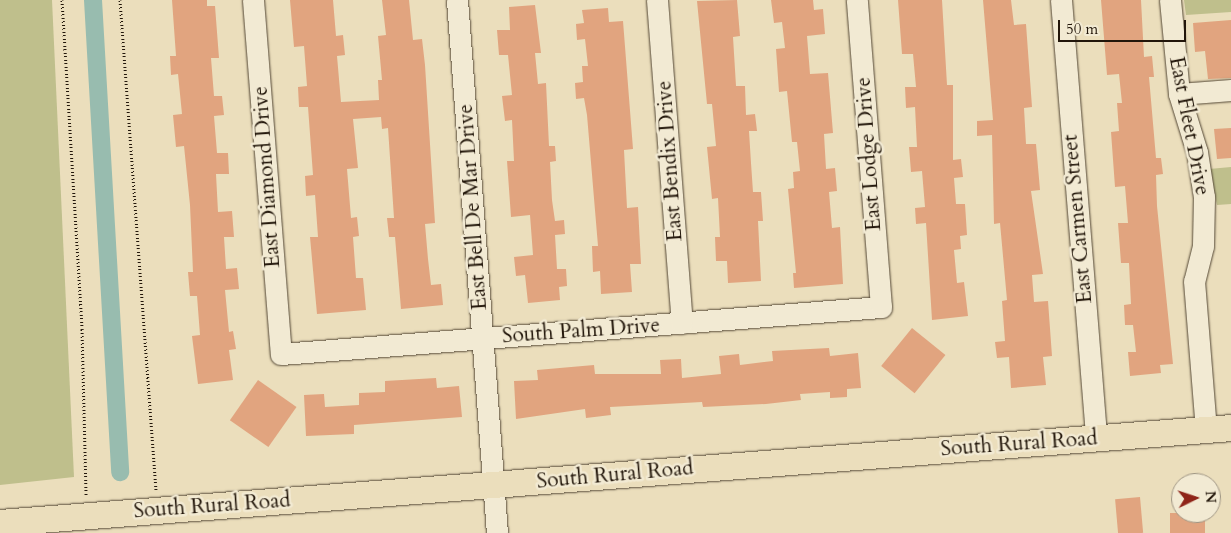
<!DOCTYPE html>
<style>
body{margin:0}
#map{position:relative;width:1231px;height:533px;overflow:hidden;background:#ebdebc;font-family:Cardo,serif}
div>[style]{position:absolute}
[style*='--x']{left:calc(var(--x)*1px);top:calc(var(--y)*1px);width:calc(var(--w)*1px);rotate:calc(var(--a)*1deg)}
.green>*{inset:0;background:#bfbf8c}
.canal>*{height:18px;margin:-9px;padding:0 9px;transform-origin:9px;border-radius:9px;background:#98bcaf}
.building>*{inset:0;background:#e1a47f;transform-origin:0 0}
.path>*{height:3px;margin-top:-1.5px;transform-origin:0;background:repeating-linear-gradient(90deg,#22160a 0 1px,transparent 0 3.5px)}
.roads{filter:drop-shadow(0 0 1px #544836) drop-shadow(0 0 1px #544836)}
.minor>*{height:21px;margin:-10.5px;padding:0 10.5px;transform-origin:10.5px;border-radius:10.5px;background:#f2ead3}
.major>*{height:26px;margin:-13px;padding:0 13px;transform-origin:13px;border-radius:13px;background:#ebdebc}
span{translate:-50% -50%;white-space:nowrap;text-align:center;line-height:1.15;-webkit-text-stroke:5px #f2ead3;paint-order:stroke}
.street-label{font-size:21px;color:#22160a}
.north{position:absolute;left:1171px;top:473px;width:50px;height:50px;box-sizing:border-box;background:#f2ead3;border:1px solid #9f9583;border-radius:50%;rotate:86deg;font-size:14px;font-weight:700;line-height:20px;text-align:center;color:#22160a}
.north::after{content:'';display:block;margin:auto;width:18px;height:22px;background:#8f2418;clip-path:polygon(50% 0,100% 100%,50% 72%,0 100%)}
.scale{position:absolute;left:1058px;top:20px;width:128px;height:22px;box-sizing:border-box;border:2px solid #22160a;border-top:0;padding-left:6px;font-size:15px;line-height:18px;white-space:nowrap;color:#22160a;-webkit-text-stroke:4px #f2ead3;paint-order:stroke}
</style>
<div id="map">
<div class="green">
<i style="clip-path:polygon(0 0,52px 0,74px 477px,0 485px)"></i>
<i style="clip-path:polygon(1184px 0,1231px 0,1231px 12px,1186px 15px)"></i>
<i style="clip-path:polygon(1231px 167px,1231px 204px,1217px 205px,1209px 169px)"></i>
</div>
<div class="canal">
<i style="--x:93;--y:0;--w:473;--a:86.7"></i>
</div>
<div class="building">
<i style="clip-path:polygon(172px 0,207px 0,207px 6px,215px 6px,219px 58px,211px 58px,214px 96px,222px 96px,224px 115px,214px 116px,217px 153px,228px 153px,229px 174px,216px 174px,218px 212px,232px 211px,234px 237px,224px 237px,226px 269px,237px 268px,239px 289px,225px 290px,229px 332px,233px 331px,236px 349px,229px 350px,233px 380px,198px 384px,192px 336px,200px 335px,197px 296px,190px 296px,188px 272px,193px 272px,190px 205px,184px 146px,176px 147px,173px 115px,182px 114px,178px 74px,171px 75px,170px 56px,176px 56px)"></i>
<i style="clip-path:polygon(290px 0,333px 0,336px 36px,343px 35px,345px 55px,337px 56px,341px 102px,379px 100px,378px 80px,382px 80px,378px 36px,386px 35px,382px 0,409px 0,413px 40px,422px 39px,425px 65px,435px 223px,425px 224px,428px 259px,431px 285px,441px 284px,443px 305px,401px 309px,395px 237px,389px 237px,387px 218px,394px 218px,388px 128px,382px 129px,381px 117px,353px 119px,358px 168px,347px 169px,351px 218px,357px 217px,359px 236px,353px 237px,356px 278px,363px 278px,366px 310px,317px 314px,310px 237px,318px 237px,315px 195px,306px 196px,305px 176px,313px 175px,308px 107px,299px 107px,298px 87px,307px 86px,304px 46px,294px 47px)"></i>
<i style="clip-path:polygon(737px 0,740px 36px,733px 37px,736px 86px,745px 86px,746px 115px,755px 114px,757px 131px,749px 131px,751px 163px,753px 192px,761px 192px,763px 221px,758px 221px,761px 281px,728px 283px,727px 261px,716px 261px,715px 237px,720px 237px,718px 198px,712px 199px,707px 147px,716px 146px,712px 104px,707px 104px,697px 1px)"></i>
<i style="clip-path:polygon(771px 0,813px 0,814px 10px,823px 9px,825px 34px,807px 36px,810px 74px,828px 73px,833px 133px,824px 134px,826px 169px,835px 168px,837px 191px,829px 192px,832px 228px,840px 227px,843px 284px,794px 288px,793px 273px,796px 273px,788px 189px,794px 188px,793px 172px,800px 171px,797px 142px,792px 142px,787px 91px,779px 92px,776px 49px,785px 48px,782px 22px,774px 23px)"></i>
<i style="clip-path:polygon(898px 0,942px 0,947px 85px,953px 85px,953px 160px,961px 159px,963px 177px,954px 178px,956px 204px,965px 204px,967px 235px,960px 236px,961px 249px,954px 250px,957px 283px,964px 282px,968px 316px,932px 320px,926px 223px,916px 224px,915px 208px,925px 207px,922px 171px,911px 172px,909px 147px,917px 147px,915px 107px,906px 108px,905px 87px,916px 87px,913px 54px,902px 54px)"></i>
<i style="clip-path:polygon(983px 0,1011px 0,1014px 25px,1026px 24px,1032px 107px,1024px 108px,1026px 144px,1036px 144px,1040px 190px,1031px 191px,1043px 274px,1032px 275px,1034px 302px,1048px 301px,1052px 356px,1043px 357px,1046px 385px,1011px 388px,1009px 357px,997px 358px,995px 342px,1005px 341px,1002px 301px,1007px 300px,1000px 223px,994px 224px,992px 135px,977px 136px,977px 121px,993px 120px)"></i>
<i style="clip-path:polygon(1101px 0,1141px 0,1144px 57px,1152px 56px,1154px 77px,1149px 77px,1156px 158px,1161px 158px,1163px 174px,1156px 175px,1157px 206px,1173px 364px,1160px 365px,1161px 373px,1130px 376px,1128px 352px,1136px 352px,1133px 325px,1125px 325px,1124px 305px,1131px 304px,1129px 263px,1121px 263px,1118px 223px,1128px 223px,1125px 186px,1115px 187px,1111px 132px,1119px 131px,1117px 103px,1122px 103px,1119px 74px,1107px 75px)"></i>
<i style="clip-path:polygon(535px 5px,541px 53px,535px 53px,538px 84px,546px 83px,549px 146px,555px 146px,556px 161px,550px 162px,552px 200px,555px 221px,564px 220px,565px 234px,555px 235px,557px 269px,566px 269px,567px 286px,559px 287px,560px 300px,528px 303px,525px 275px,516px 276px,514px 257px,533px 255px,530px 215px,511px 217px,507px 161px,514px 161px,512px 120px,505px 121px,502px 96px,512px 95px,508px 55px,499px 55px,497px 30px,510px 30px,509px 7px)"></i>
<i style="clip-path:polygon(608px 8px,609px 22px,623px 21px,633px 149px,624px 150px,627px 208px,638px 207px,641px 264px,630px 264px,632px 292px,601px 294px,600px 271px,593px 272px,592px 246px,598px 246px,587px 115px,584px 98px,576px 99px,575px 83px,583px 82px,582px 66px,588px 66px,585px 39px,577px 40px,576px 24px,584px 23px,582px 10px)"></i>
<i style="clip-path:polygon(1231px 20px,1231px 78px,1208px 79px,1205px 51px,1195px 52px,1193px 23px)"></i>
<i style="clip-path:polygon(1231px 128px,1231px 158px,1217px 159px,1214px 129px)"></i>
<i style="left:912px;top:328px;width:43px;height:49px;rotate:39deg"></i>
<i style="clip-path:polygon(829px 348px,830px 356px,858px 353px,861px 388px,847px 389px,847px 397px,830px 398px,830px 392px,800px 394px,801px 400px,766px 404px,703px 407px,702px 402px,610px 407px,611px 415px,586px 418px,585px 409px,516px 419px,514px 381px,538px 380px,537px 370px,594px 365px,595px 374px,661px 374px,660px 360px,681px 359px,682px 378px,721px 374px,719px 356px,739px 354px,740px 365px,773px 361px,772px 351px)"></i>
<i style="clip-path:polygon(436px 378px,437px 388px,459px 386px,462px 417px,354px 425px,354px 434px,306px 436px,304px 395px,324px 394px,325px 407px,359px 405px,359px 393px,385px 392px,385px 381px)"></i>
<i style="left:258px;top:380px;width:47px;height:49px;rotate:35deg"></i>
<i style="left:1140px;top:497px;width:36px;height:25px;rotate:85deg"></i>
<i style="left:1170px;top:513px;width:35px;height:20px"></i>
</div>
<div class="path">
<i style="--x:62;--y:0;--w:330;--a:86.5"></i>
<i style="--x:82;--y:329;--w:166;--a:88.6"></i>
<i style="--x:120;--y:0;--w:492;--a:85.8"></i>
</div>
<div class="roads">
<div class="minor">
<i style="--x:253;--y:0;--w:355;--a:85.5"></i>
<i style="--x:281;--y:354;--w:602;--a:-4.48"></i>
<i style="--x:881;--y:307;--w:308;--a:-94.5"></i>
<i style="--x:457;--y:0;--w:534;--a:85.71"></i>
<i style="--x:657;--y:0;--w:324;--a:85.6"></i>
<i style="--x:1061;--y:0;--w:439;--a:85.4"></i>
<i style="--x:1170;--y:0;--w:94;--a:84.5"></i>
<i style="--x:1179;--y:94;--w:61;--a:72.8"></i>
<i style="--x:1197;--y:152;--w:46;--a:81.2"></i>
<i style="--x:1204;--y:197;--w:49;--a:91.2"></i>
<i style="--x:1203;--y:246;--w:36;--a:104"></i>
<i style="--x:1194;--y:281;--w:149;--a:85.4"></i>
<i style="--x:1179;--y:94;--w:52;--a:-4.4"></i>
</div>
<div class="major">
<i style="--x:0;--y:523;--w:1235;--a:-4.41"></i>
</div>
</div>
<div class="street-label">
<span style="left:1189px;top:126px;rotate:79deg">East Fleet Drive</span>
<span style="left:869px;top:154px;rotate:-94deg">East Lodge Drive</span>
<span style="left:670px;top:161px;rotate:-94deg">East Bendix Drive</span>
<span style="left:267px;top:177px;rotate:-94deg">East Diamond Drive</span>
<span style="left:473px;top:207px;rotate:-94deg">East Bell De Mar Drive</span>
<span style="left:1078px;top:219px;rotate:-95deg">East Carmen Street</span>
<span style="left:581px;top:331px;rotate:-4deg">South Palm Drive</span>
<span style="left:1019px;top:444px;rotate:-4deg">South Rural Road</span>
<span style="left:615px;top:475px;rotate:-5deg">South Rural Road</span>
<span style="left:212px;top:506px;rotate:-4deg">South Rural Road</span>
</div>
<div class="north">N</div>
<div class="scale">50 m</div>
</div>
